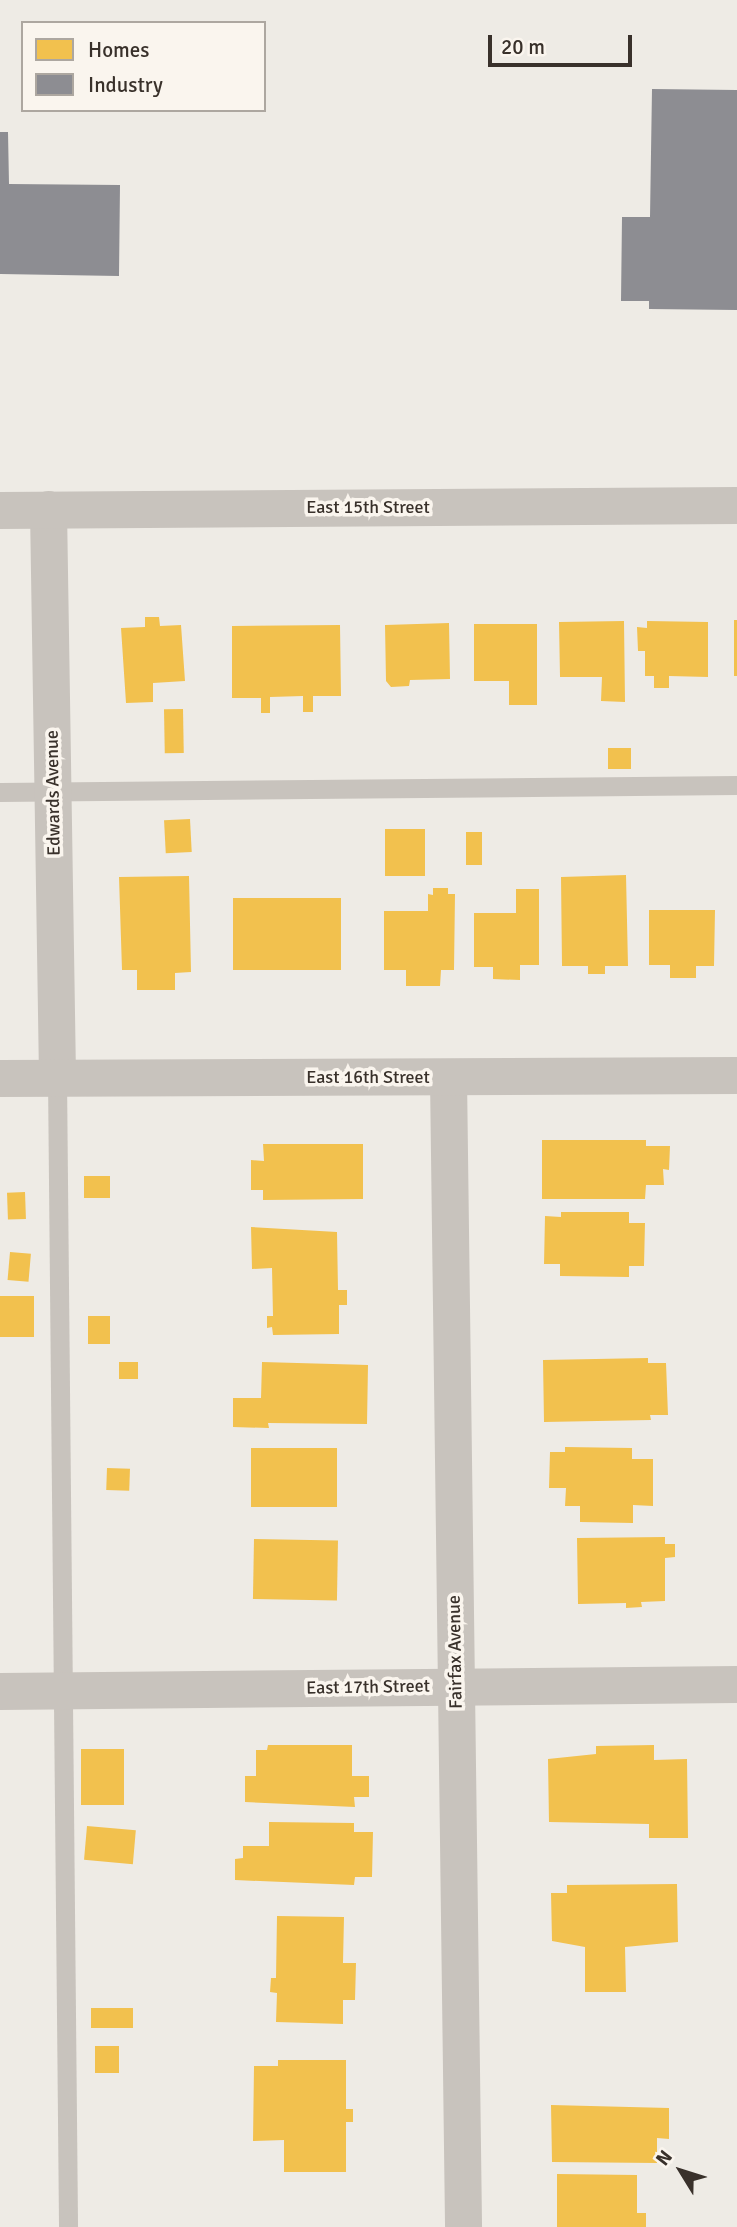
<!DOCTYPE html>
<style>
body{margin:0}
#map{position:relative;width:737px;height:2227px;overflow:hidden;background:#eeebe5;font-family:Signika,sans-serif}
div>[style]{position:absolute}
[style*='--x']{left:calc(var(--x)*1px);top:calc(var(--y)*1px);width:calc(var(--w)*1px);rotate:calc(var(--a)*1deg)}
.homes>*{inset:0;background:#f2c14e;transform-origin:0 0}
.industry>*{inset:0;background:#8d8d92}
.service>*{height:19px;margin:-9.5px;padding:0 9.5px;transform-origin:9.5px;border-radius:9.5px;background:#c8c3bd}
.minor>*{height:37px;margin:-18.5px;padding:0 18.5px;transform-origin:18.5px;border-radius:18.5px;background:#c8c3bd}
span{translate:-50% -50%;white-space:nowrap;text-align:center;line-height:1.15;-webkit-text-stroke:7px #faf5ee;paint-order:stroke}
.street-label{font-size:18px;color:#39312b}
.legend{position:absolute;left:21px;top:21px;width:245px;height:91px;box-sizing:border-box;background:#faf5ee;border:2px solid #ada7a0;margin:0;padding:9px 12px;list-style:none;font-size:21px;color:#39312b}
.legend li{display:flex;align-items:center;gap:14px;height:35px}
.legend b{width:35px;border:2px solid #ada7a0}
.north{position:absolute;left:646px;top:2136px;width:70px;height:70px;-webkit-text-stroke:5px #faf5ee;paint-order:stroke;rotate:308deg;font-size:19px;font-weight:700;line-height:28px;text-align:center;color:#39312b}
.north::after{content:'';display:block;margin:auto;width:24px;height:32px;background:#39312b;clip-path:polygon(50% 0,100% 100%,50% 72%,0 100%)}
.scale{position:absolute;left:488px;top:35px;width:144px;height:32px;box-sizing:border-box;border:4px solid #39312b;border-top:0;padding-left:9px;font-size:21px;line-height:24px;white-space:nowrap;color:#39312b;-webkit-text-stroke:5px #faf5ee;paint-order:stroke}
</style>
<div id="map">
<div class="homes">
<i style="clip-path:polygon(145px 617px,159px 617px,160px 626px,181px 625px,185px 681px,153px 683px,153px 702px,126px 703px,121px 628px,145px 627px)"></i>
<i style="left:734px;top:620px;width:3px;height:56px"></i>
<i style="clip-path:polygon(624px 621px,625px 702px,601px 701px,602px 677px,560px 677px,559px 622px)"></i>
<i style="clip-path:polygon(647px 621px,708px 622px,708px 677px,669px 676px,669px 688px,654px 688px,654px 676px,645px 676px,645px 651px,638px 651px,637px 627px,647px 628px)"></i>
<i style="clip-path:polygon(449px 623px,450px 679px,410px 680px,409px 686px,391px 687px,386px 681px,385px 625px)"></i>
<i style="clip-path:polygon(474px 624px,537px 624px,537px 705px,509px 705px,509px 681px,474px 681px)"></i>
<i style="clip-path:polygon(340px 625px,341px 696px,313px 696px,313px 712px,303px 712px,303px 696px,270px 697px,270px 713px,261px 713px,261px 698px,232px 698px,232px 626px)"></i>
<i style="left:183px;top:709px;width:44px;height:19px;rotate:89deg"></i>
<i style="left:608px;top:748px;width:23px;height:21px"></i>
<i style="left:190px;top:819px;width:33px;height:26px;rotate:87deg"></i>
<i style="left:425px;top:829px;width:47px;height:40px;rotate:90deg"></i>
<i style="left:466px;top:832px;width:16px;height:33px"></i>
<i style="clip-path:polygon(626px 875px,628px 966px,605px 966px,605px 974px,588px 974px,588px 966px,562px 966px,561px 877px)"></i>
<i style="clip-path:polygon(189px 876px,191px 972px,175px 973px,175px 990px,137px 990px,137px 970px,122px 970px,119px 877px)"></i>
<i style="clip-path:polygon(433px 888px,448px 888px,448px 894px,455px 894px,454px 970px,441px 970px,440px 986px,406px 986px,406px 970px,384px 970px,384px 911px,428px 911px,428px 894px,433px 895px)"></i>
<i style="clip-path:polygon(516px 889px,539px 889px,539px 965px,520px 965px,520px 980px,493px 979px,493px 967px,474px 967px,474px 913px,516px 913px)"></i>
<i style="left:233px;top:898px;width:108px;height:72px"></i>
<i style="clip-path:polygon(649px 910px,715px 910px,714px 966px,696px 966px,696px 978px,670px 978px,670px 965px,649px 965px)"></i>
<i style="clip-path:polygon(542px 1140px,646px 1140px,646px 1146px,670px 1146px,669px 1170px,663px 1169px,664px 1185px,646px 1185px,645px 1199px,542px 1199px)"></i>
<i style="clip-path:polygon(263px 1144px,363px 1144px,363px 1199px,263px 1200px,263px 1190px,251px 1190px,251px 1160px,264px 1161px)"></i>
<i style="left:84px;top:1176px;width:26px;height:22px"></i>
<i style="left:25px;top:1192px;width:27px;height:18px;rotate:88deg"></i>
<i style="clip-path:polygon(561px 1212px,629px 1212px,629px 1223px,645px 1223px,644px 1266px,629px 1266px,629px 1277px,560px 1276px,560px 1264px,544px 1264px,545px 1216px,561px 1217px)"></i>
<i style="clip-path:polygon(251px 1227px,337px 1232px,338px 1290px,347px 1290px,347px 1305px,339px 1305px,339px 1334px,273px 1335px,272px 1327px,267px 1328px,267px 1316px,273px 1316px,272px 1268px,252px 1269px)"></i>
<i style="left:10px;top:1252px;width:21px;height:28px;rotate:5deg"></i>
<i style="left:0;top:1296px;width:34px;height:41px"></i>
<i style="left:88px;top:1316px;width:22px;height:28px"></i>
<i style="clip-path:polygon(648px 1358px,648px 1363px,666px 1363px,668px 1415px,650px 1415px,651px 1420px,544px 1422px,543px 1360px)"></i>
<i style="left:138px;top:1362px;width:17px;height:19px;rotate:90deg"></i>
<i style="clip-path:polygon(262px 1362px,368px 1365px,367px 1424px,268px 1423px,269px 1428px,233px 1427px,233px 1398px,261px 1398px)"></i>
<i style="clip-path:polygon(565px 1447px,632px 1448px,632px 1459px,653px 1459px,653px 1506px,633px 1505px,633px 1523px,580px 1522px,580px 1506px,565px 1506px,566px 1488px,549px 1488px,550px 1452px,565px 1452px)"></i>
<i style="left:337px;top:1448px;width:59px;height:86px;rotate:90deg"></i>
<i style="left:107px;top:1468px;width:23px;height:22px;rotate:2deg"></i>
<i style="clip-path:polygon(665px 1537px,665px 1544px,675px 1544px,675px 1557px,665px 1558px,665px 1601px,641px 1602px,642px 1607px,626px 1608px,626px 1603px,578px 1604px,577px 1538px)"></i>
<i style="left:254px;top:1539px;width:84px;height:60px;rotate:1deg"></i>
<i style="clip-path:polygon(268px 1745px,352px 1745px,352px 1776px,369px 1776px,369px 1797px,354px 1797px,355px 1807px,245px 1802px,245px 1776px,256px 1776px,256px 1750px,267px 1750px)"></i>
<i style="clip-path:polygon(654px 1745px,654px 1760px,687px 1759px,688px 1838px,649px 1838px,649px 1824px,549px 1822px,548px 1759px,596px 1754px,596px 1746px)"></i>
<i style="left:81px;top:1749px;width:43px;height:56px"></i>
<i style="clip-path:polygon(269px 1822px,354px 1823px,354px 1832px,373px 1832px,372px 1877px,355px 1877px,354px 1885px,235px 1880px,235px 1859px,243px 1858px,243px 1846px,269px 1846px)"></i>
<i style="left:87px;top:1826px;width:49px;height:34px;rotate:5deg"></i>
<i style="clip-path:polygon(677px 1884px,678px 1942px,625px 1947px,626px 1992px,585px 1992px,585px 1947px,552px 1941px,551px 1893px,567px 1893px,567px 1885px)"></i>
<i style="clip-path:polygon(277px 1916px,344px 1917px,343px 1963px,356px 1963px,355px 2000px,343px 2000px,343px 2024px,276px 2022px,277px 1993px,270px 1992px,271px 1978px,276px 1978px)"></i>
<i style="left:133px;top:2008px;width:20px;height:42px;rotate:90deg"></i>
<i style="left:95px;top:2046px;width:24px;height:27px"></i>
<i style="clip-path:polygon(278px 2060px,346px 2060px,346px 2109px,353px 2109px,353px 2122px,346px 2122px,346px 2172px,284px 2172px,284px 2140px,253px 2141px,254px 2066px,278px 2066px)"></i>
<i style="clip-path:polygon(551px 2105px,669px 2108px,669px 2139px,657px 2138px,657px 2163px,552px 2162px)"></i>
<i style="clip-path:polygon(557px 2174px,637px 2175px,637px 2213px,646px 2213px,646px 2227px,557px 2227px)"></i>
</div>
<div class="industry">
<i style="clip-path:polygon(652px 89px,737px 90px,737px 310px,649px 309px,649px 301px,621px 301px,622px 217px,650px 217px)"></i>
<i style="clip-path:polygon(0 132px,8px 132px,9px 184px,120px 185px,119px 276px,0 274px)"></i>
</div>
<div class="service">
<i style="--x:0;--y:792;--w:737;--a:-0.54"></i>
<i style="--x:57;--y:1077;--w:1150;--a:89.45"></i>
</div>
<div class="minor">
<i style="--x:48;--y:509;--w:568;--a:89.09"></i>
<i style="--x:0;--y:510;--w:737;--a:-0.39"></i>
<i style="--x:448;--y:1077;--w:1150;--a:89.25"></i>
<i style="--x:0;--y:1078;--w:737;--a:-0.23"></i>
<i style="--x:0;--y:1691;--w:737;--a:-0.54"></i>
</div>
<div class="street-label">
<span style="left:368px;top:507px">East 15th Street</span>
<span style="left:53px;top:793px;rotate:-91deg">Edwards Avenue</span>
<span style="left:368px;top:1077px">East 16th Street</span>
<span style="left:455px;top:1652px;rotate:-91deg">Fairfax Avenue</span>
<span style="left:368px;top:1687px;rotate:-1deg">East 17th Street</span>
</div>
<ul class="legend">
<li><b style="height:19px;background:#f2c14e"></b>Homes</li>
<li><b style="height:19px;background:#8d8d92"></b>Industry</li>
</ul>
<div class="north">N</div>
<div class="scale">20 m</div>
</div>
